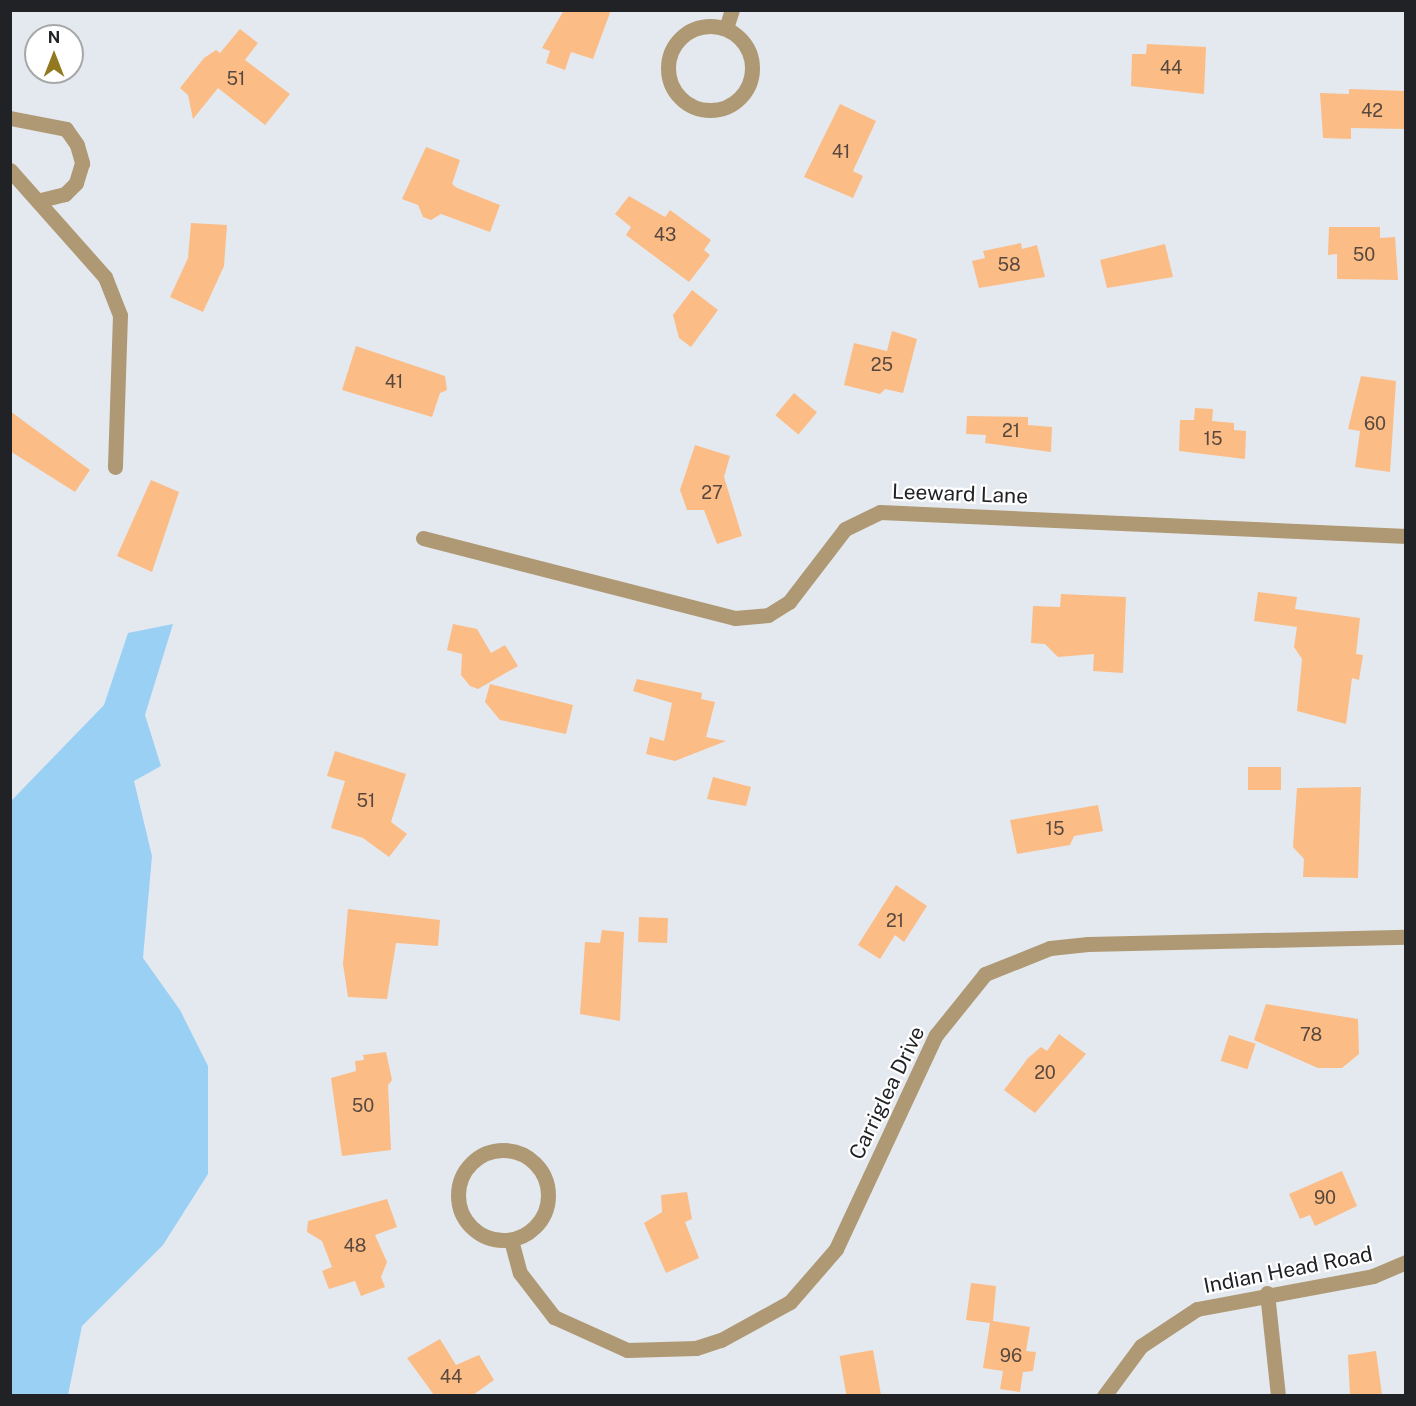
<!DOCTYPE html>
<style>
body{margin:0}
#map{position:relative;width:1416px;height:1406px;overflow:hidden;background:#e4e9ef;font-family:"Public Sans",sans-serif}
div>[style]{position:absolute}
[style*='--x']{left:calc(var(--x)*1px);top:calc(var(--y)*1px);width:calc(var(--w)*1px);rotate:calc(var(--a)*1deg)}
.water>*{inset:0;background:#9bd0f5}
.building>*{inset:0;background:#fbbc86;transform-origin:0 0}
.minor>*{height:15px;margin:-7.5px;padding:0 7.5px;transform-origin:7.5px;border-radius:7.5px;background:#af9974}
.minor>.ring{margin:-7.5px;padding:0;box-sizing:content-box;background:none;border:15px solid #af9974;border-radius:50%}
span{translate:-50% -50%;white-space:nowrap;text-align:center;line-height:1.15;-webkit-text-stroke:4.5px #fff;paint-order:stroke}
.number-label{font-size:18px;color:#58483d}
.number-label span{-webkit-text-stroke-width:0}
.street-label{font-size:21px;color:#212225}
.frame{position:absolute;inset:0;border:12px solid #212225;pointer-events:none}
.north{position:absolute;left:24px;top:24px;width:60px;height:60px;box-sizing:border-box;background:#fff;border:2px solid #a6a7a8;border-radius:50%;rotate:0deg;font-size:16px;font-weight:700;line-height:24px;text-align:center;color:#212225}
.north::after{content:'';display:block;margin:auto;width:21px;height:27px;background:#92781f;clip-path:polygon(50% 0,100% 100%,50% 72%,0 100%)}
</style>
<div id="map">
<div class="water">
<i style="clip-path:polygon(173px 624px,145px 715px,161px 766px,134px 781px,152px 856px,143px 958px,180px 1010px,208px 1066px,208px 1174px,163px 1245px,82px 1326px,68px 1395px,11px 1395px,11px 801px,104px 705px,128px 633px)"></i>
</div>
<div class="building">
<i style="clip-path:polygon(564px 10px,611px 10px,593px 59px,571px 52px,565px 70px,546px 63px,550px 51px,542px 48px)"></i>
<i style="clip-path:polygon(240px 29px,258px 43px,245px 60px,290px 94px,265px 125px,218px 88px,193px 119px,188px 95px,180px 88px,204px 58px,216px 50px,220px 53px)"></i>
<i style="clip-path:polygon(1147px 44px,1206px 47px,1204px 94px,1131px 86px,1132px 54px,1146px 54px)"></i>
<i style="clip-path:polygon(1349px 89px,1406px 91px,1406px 129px,1351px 128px,1351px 139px,1323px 138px,1320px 93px,1349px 94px)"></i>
<i style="clip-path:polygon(840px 104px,876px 121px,853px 171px,863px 176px,853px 198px,804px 177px)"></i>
<i style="clip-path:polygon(426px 147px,460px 160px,452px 184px,457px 188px,500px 205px,490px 232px,441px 214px,431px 220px,423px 217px,418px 205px,402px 199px)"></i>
<i style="clip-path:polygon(629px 196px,665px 217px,670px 210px,711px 240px,704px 250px,710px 255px,689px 282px,626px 235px,631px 227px,615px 214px)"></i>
<i style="clip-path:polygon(191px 223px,227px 225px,224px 266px,203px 312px,170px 297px,188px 258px)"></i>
<i style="clip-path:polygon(1329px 227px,1380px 227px,1380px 238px,1395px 237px,1398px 280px,1337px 279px,1337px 254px,1328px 255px)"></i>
<i style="clip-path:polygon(1021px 243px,1022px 249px,1037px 245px,1045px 277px,979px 288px,972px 261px,985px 258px,983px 251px)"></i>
<i style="clip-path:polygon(1165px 244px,1173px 277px,1107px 288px,1100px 260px)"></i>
<i style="clip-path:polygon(692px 290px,718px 310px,691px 347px,679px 338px,673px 315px)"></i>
<i style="clip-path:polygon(892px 331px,917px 339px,903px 393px,885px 389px,880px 394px,844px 385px,854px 343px,887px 351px)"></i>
<i style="clip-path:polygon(356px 346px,445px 376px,447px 390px,440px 393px,432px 417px,342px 390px)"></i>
<i style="clip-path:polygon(1361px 376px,1396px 381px,1390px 472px,1355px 467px,1360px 431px,1348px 429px)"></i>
<i style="left:794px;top:393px;width:30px;height:29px;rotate:40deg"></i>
<i style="clip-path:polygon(1195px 408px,1213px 409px,1212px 421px,1234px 423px,1234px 430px,1246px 431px,1245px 459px,1179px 451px,1180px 420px,1194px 420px)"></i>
<i style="clip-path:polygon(10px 411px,90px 470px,75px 492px,10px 451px)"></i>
<i style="clip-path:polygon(967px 416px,1028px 417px,1028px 425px,1052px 427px,1051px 452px,985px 443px,986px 435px,966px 434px)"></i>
<i style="clip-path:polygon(695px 445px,730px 456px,724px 477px,742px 536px,717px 544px,704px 510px,687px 510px,680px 490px)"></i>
<i style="clip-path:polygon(151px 480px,179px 492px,152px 572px,117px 556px)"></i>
<i style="clip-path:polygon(1258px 592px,1297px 597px,1295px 609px,1360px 618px,1356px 654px,1363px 655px,1359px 680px,1352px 678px,1346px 724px,1297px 711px,1302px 659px,1294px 647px,1297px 627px,1254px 621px)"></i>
<i style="clip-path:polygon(1061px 594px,1126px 597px,1123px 673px,1093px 671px,1094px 654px,1058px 657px,1045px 644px,1031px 643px,1033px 606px,1060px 607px)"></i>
<i style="clip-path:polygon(453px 624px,477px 629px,491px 653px,505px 645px,518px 666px,478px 689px,470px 686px,461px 675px,462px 654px,447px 650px)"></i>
<i style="clip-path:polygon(637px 679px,702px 693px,701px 699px,715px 702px,706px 737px,726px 741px,675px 761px,646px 754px,650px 737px,664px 741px,672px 703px,633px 691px)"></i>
<i style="clip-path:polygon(490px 684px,573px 705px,566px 734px,500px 720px,485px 702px)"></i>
<i style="clip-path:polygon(335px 751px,406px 774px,391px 822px,407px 834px,389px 857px,363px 838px,331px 828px,345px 781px,327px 776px)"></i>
<i style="left:1248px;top:767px;width:33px;height:23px"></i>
<i style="clip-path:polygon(713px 777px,751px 787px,746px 806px,707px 799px)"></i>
<i style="clip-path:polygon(1361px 787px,1358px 878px,1303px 877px,1304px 859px,1293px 847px,1297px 788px)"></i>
<i style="clip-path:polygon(1098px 805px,1103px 831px,1074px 836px,1070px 845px,1017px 854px,1010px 820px)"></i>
<i style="clip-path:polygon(896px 885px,927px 906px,904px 942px,895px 935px,880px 959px,858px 945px)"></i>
<i style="clip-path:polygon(348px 909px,440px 920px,438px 946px,396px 943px,387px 999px,348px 997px,343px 964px)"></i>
<i style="left:639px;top:917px;width:29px;height:25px;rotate:2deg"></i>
<i style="clip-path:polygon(602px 930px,624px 932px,620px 1021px,580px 1014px,585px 942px,600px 943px)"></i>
<i style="clip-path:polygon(1266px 1004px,1358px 1019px,1359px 1054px,1342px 1068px,1318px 1068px,1254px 1040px)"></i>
<i style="clip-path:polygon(1059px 1034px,1086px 1054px,1035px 1113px,1004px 1090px,1028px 1058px,1041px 1047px,1047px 1051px)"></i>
<i style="left:1229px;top:1035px;width:28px;height:27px;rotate:18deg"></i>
<i style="clip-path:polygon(386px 1052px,392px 1080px,388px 1085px,391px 1150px,342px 1156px,331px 1078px,356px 1071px,355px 1061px,364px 1060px,363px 1055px)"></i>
<i style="clip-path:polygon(1342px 1171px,1357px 1206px,1315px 1226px,1310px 1215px,1300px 1219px,1289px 1194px)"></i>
<i style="clip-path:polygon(687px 1192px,692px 1219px,685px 1222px,699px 1258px,666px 1273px,644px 1223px,662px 1212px,661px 1195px)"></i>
<i style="clip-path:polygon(387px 1199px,397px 1227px,375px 1235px,387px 1262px,381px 1277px,385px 1287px,361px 1296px,355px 1281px,329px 1289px,322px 1271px,332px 1267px,322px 1241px,307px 1232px,308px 1221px)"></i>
<i style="clip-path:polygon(971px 1283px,996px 1286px,993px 1321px,1030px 1327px,1026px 1351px,1036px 1352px,1033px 1371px,1023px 1372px,1020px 1392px,1000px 1389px,1003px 1371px,983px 1368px,990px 1323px,966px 1320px)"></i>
<i style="clip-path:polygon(440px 1339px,456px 1365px,479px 1355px,494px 1380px,473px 1395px,434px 1395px,407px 1358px)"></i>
<i style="left:873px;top:1350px;width:46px;height:34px;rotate:80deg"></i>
<i style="clip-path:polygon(1376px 1351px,1382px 1395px,1350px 1395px,1348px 1355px)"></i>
</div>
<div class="minor">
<i class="ring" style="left:668px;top:26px;width:69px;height:69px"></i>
<i style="--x:726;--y:28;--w:19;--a:-72"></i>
<i style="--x:10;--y:118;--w:57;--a:11.1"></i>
<i style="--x:66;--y:129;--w:19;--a:55"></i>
<i style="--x:77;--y:145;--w:19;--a:74"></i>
<i style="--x:82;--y:163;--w:21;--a:107"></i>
<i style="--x:76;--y:183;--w:16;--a:135"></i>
<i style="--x:65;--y:194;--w:25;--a:166"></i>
<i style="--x:10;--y:170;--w:143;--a:48.4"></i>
<i style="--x:105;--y:277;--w:41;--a:68.5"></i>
<i style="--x:120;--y:315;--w:152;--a:91.9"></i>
<i style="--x:423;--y:538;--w:322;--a:14.4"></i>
<i style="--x:735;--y:618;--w:33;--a:-5"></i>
<i style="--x:768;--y:615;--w:25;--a:-32"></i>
<i style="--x:789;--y:602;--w:92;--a:-52.5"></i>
<i style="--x:845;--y:529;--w:39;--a:-26"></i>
<i style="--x:880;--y:512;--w:527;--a:2.61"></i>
<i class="ring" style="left:458px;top:1150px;width:75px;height:75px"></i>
<i style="--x:511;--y:1240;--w:34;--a:75"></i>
<i style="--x:520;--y:1273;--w:56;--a:52.3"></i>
<i style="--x:554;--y:1317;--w:80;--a:24.3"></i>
<i style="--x:627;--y:1350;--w:69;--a:-1.7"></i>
<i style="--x:696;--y:1348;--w:26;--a:-18"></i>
<i style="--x:721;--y:1340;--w:79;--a:-28.8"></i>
<i style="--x:790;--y:1302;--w:70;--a:-49"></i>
<i style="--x:836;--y:1249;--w:236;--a:-65"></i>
<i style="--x:936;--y:1035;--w:78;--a:-51.2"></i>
<i style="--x:985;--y:974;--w:70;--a:-21.8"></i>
<i style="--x:1050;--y:948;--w:38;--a:-6"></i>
<i style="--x:1088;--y:944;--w:318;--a:-1.3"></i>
<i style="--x:1267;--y:1293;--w:104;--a:83.9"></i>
<i style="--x:1104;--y:1396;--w:62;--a:-53.5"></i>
<i style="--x:1141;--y:1346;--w:67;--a:-33.5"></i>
<i style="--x:1197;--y:1309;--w:179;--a:-10.6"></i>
<i style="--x:1373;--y:1276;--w:36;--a:-23"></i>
</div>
<div class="number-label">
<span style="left:1171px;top:68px">44</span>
<span style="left:236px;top:79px">51</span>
<span style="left:1372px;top:111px">42</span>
<span style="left:841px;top:152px">41</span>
<span style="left:665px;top:235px">43</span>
<span style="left:1364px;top:255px">50</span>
<span style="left:1009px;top:265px">58</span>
<span style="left:882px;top:365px">25</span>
<span style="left:394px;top:382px">41</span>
<span style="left:1375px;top:424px">60</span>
<span style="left:1011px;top:431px">21</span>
<span style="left:1213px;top:439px">15</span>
<span style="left:712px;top:493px">27</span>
<span style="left:366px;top:801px">51</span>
<span style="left:1055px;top:829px">15</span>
<span style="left:895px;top:921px">21</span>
<span style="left:1311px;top:1035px">78</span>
<span style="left:1045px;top:1073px">20</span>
<span style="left:363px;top:1106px">50</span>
<span style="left:1325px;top:1198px">90</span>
<span style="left:355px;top:1246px">48</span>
<span style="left:1011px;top:1356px">96</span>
<span style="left:451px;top:1377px">44</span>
</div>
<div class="street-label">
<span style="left:960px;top:494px;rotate:2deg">Leeward Lane</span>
<span style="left:887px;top:1093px;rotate:-64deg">Carriglea Drive</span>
<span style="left:1288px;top:1270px;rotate:-11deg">Indian Head Road</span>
</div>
<div class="frame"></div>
<div class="north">N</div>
</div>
